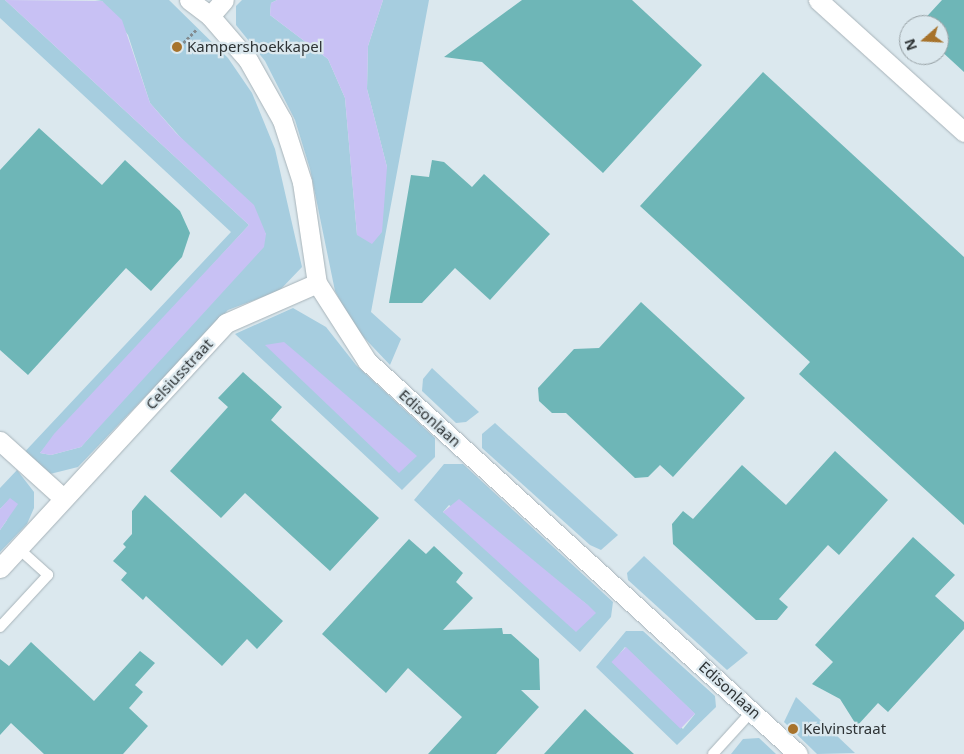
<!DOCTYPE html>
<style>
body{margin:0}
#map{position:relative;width:964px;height:754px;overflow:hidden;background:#dbe8ee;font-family:"Noto Sans",sans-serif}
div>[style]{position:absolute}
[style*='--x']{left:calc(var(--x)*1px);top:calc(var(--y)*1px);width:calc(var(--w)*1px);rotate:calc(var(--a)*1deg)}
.green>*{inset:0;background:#a6cddf}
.water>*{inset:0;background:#c8c1f4;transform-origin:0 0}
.building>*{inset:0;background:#6eb6b7}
.path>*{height:3px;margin-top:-1.5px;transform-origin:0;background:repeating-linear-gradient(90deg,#828b8f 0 2.5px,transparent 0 5px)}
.roads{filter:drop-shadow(0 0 1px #a7b3b9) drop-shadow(0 0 1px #a7b3b9)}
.lane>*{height:10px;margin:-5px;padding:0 5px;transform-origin:5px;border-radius:5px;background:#fff}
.street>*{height:19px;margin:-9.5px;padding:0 9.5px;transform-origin:9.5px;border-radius:9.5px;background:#fff}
.dots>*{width:14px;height:14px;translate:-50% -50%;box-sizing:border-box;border:2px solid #dbe8ee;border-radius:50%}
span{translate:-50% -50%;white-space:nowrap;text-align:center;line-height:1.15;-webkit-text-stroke:4.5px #dbe8ee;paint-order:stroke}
.poi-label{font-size:15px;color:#2e3335}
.left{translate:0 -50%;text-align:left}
.street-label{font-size:15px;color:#2e3335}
.north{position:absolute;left:899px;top:15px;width:50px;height:50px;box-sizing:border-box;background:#dbe8ee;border:1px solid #96a0a4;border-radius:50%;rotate:251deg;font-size:14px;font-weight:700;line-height:20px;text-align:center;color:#2e3335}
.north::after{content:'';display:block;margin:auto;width:18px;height:22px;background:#a7732c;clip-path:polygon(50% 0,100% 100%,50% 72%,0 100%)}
</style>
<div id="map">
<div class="green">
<i style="clip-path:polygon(0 0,5px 0,249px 225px,40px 453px,51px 455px,81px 447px,266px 234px,150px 103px,128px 35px,102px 1px,95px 0,169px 0,228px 58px,252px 93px,275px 149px,302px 267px,279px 291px,228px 310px,78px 467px,46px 475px,18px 459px,231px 232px,0 18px)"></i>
<i style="clip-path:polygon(242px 0,277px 0,271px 3px,270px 15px,328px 59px,345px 98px,357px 235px,387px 167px,367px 89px,368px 46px,383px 0,429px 0,371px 312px,401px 339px,390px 365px,354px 327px,335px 291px,310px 169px,295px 120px,265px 61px,236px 25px,236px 6px)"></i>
<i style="clip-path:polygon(293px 308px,326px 327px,356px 365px,435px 438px,435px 457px,402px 490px,235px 334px)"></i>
<i style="clip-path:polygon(432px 368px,479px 412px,466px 422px,456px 423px,422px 391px,423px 379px)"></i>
<i style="clip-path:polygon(495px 423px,618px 535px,601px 550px,590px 545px,482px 448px,482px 434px)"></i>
<i style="clip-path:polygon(evenodd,444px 464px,463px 464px,613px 602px,611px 617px,580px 652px,414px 500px,444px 464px,449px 505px,572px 593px,589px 606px,443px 512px,449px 505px)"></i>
<i style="clip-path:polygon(17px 470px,34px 492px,34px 508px,27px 524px,0 552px,0 530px,7px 520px,10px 499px,0 509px,0 488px)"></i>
<i style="clip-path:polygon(644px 556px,748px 653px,727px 670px,628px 580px,627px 573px)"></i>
<i style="clip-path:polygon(evenodd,626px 631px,643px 631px,715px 696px,716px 707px,677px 745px,596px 667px,626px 631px,625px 647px,695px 714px,683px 729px,613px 662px,625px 647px)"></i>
<i style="clip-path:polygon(796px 697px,855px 753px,817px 754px,784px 722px)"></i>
<i style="clip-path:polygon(759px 738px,776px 754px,731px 754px,743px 739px)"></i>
</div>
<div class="water">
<i style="clip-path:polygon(5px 0,102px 1px,122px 20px,150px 103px,176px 133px,254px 205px,266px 234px,264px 247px,81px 447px,51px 455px,40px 453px,54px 434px,249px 225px)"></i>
<i style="clip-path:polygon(277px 0,383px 0,368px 46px,367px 89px,387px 167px,382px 232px,372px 244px,357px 235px,345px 98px,328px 59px,270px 15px,271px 3px)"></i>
<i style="clip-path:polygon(284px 342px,310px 364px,417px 456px,399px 473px,265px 345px)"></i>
<i style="clip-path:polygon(10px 498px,18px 504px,0 530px,0 509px)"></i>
<i style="clip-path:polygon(459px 499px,589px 606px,596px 613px,576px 632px,443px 512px)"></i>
<i style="left:626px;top:647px;width:96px;height:21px;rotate:44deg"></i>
</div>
<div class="building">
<i style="clip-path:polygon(522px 0,632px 0,702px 65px,603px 173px,482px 62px,444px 57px)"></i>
<i style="clip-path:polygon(942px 0,964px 0,964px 72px,939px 49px,939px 25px,919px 25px)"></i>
<i style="clip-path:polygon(763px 72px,964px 257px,964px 525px,799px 374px,810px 362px,640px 206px)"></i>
<i style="clip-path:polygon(39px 128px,102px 185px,125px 160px,180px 211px,190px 233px,182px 257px,151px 291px,126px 268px,28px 375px,0 350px,0 170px)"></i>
<i style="clip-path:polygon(432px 160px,444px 162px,472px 187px,484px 174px,550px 234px,490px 300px,455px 268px,422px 303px,389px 303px,411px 175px,429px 177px)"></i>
<i style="clip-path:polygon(641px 302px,745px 398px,673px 477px,660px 465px,648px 477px,635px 478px,566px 413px,552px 413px,539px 401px,538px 388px,574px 349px,599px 348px)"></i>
<i style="clip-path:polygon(243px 372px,282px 407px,271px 420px,379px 518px,330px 571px,245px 493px,221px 518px,170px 471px,228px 407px,218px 398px)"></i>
<i style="clip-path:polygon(835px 451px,888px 500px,839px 555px,828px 545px,779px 599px,788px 607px,777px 620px,756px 620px,673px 544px,672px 524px,683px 511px,693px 519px,742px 465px,786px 505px)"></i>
<i style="clip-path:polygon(145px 495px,283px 621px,257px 649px,247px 639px,222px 666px,146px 596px,143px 600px,121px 580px,127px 573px,113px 561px,126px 547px,123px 544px,132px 534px,132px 511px)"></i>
<i style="clip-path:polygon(913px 537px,955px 575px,935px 596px,964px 622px,964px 629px,888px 712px,878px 703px,857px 726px,840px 699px,812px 684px,833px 662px,815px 645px)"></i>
<i style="clip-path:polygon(409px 539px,426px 554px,434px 546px,463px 573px,456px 582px,473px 598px,443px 630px,502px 628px,503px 634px,511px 634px,539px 659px,540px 690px,521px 690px,539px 707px,496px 754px,428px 754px,462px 717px,408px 668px,386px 693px,322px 634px)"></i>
<i style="clip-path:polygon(31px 642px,94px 701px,140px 651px,155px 663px,135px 685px,143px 692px,129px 708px,148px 726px,123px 754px,44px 754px,11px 723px,0 735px,0 659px,9px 666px)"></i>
<i style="clip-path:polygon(585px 709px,613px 735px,634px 754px,544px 754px)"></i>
</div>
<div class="path">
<i style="--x:180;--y:46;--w:24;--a:-45"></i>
</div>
<div class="roads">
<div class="lane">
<i style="--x:0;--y:627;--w:71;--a:-47.3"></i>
<i style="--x:48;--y:575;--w:40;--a:-138"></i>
<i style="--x:713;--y:754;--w:59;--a:-47.7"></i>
</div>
<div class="street">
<i style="--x:189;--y:0;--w:26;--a:37"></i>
<i style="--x:210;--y:16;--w:58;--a:49.2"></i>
<i style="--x:248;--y:60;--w:69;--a:60.5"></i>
<i style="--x:282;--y:120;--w:65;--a:72.1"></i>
<i style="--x:302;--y:182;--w:102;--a:81.6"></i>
<i style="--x:317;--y:283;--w:93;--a:57.3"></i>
<i style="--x:367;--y:361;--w:583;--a:42.36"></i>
<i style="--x:818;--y:0;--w:197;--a:42.1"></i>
<i style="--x:210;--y:16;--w:21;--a:-49"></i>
<i style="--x:0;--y:441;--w:85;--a:42.1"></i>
<i style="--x:0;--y:568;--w:333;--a:-47.3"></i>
<i style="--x:226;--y:323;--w:99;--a:-23.7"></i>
</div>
</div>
<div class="dots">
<i style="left:177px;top:47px;background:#a7732c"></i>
<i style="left:793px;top:729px;background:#a7732c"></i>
</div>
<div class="poi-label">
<span class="left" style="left:187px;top:47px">Kampershoekkapel</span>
<span class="left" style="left:803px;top:729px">Kelvinstraat</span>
</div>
<div class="street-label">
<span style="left:179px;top:374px;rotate:-47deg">Celsiusstraat</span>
<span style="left:430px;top:418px;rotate:42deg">Edisonlaan</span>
<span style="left:730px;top:690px;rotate:42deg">Edisonlaan</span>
</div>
<div class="north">N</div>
</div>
